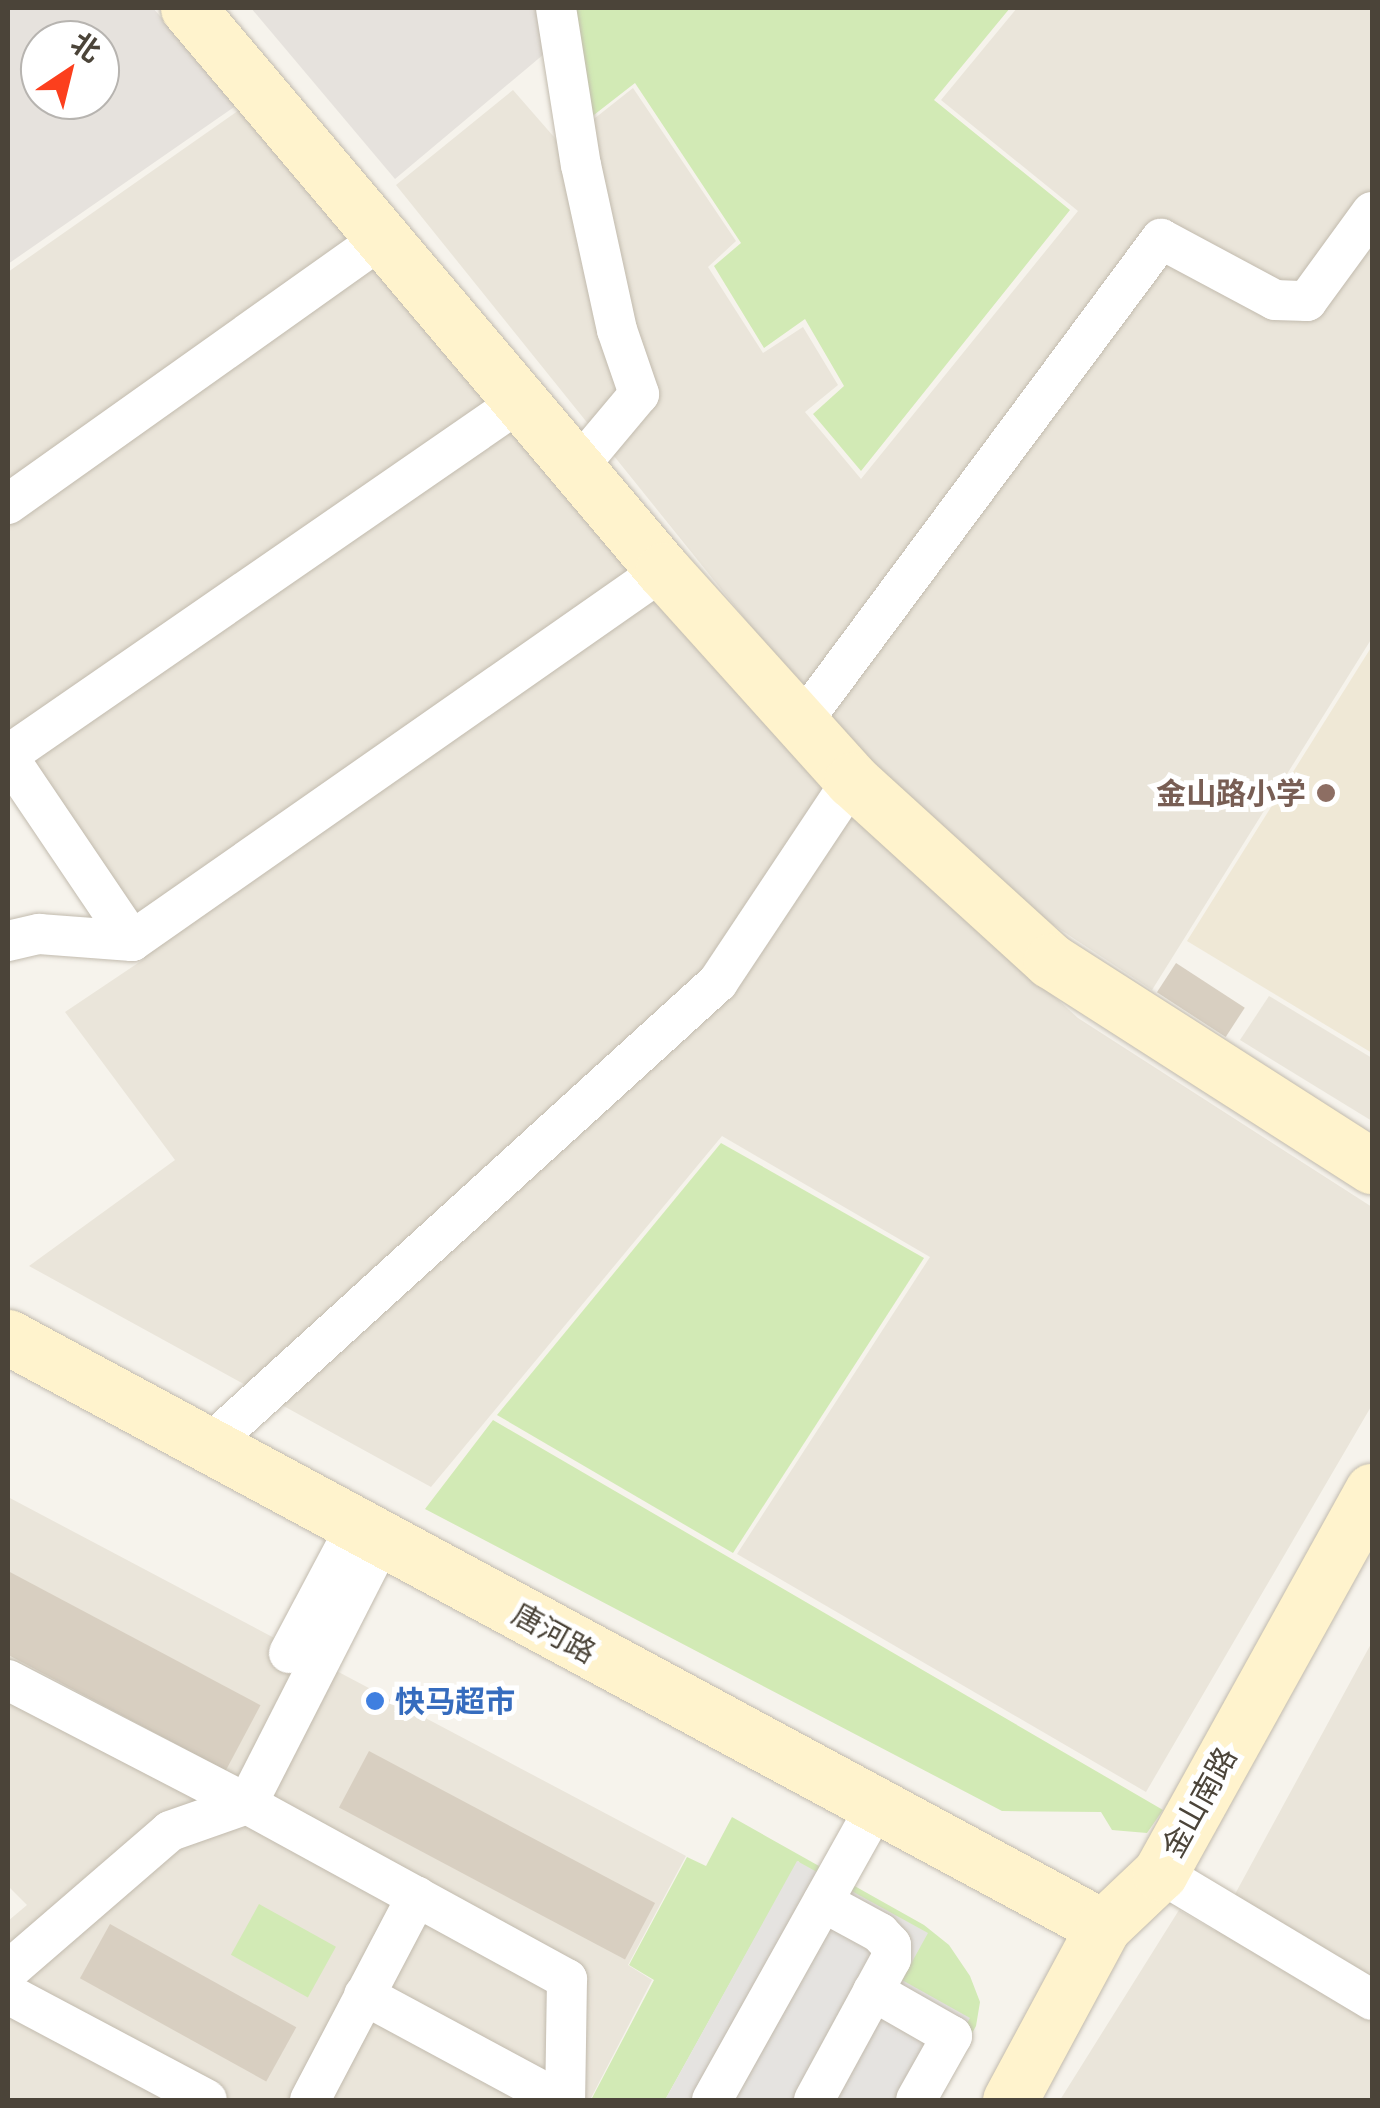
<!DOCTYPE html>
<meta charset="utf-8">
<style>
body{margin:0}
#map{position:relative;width:1380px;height:2108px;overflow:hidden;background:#f6f3ec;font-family:"IBM Plex Sans","Noto Sans SC",sans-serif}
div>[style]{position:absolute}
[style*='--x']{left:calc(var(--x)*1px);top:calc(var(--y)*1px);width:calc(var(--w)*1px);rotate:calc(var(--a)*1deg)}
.residential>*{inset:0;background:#eae5da}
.industrial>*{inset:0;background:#e6e2dd}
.education>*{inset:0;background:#efe8d6}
.green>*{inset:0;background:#d2eab5;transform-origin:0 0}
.parking>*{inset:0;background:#e5e3e0}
.building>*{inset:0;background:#d8cfc1;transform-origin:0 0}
.roads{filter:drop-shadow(0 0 2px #c2bbae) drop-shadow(0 0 2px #c2bbae)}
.street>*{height:40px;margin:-20px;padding:0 20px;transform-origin:20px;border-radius:20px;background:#fff}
.secondary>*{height:55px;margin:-27.5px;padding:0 27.5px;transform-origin:27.5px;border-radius:27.5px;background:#fff3cd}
.dots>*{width:28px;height:28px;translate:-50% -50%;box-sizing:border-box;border:5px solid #fff;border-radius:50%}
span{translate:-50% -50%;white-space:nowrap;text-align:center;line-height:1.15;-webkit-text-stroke:10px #fff;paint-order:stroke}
.education-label{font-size:30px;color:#785e54;font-weight:700}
.right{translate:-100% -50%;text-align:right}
.street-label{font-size:30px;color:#4b4439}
.shop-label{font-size:30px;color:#366cbe;font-weight:700}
.left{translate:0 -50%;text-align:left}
.frame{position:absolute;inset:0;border:10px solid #4b4439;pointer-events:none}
.north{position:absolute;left:20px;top:20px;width:100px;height:100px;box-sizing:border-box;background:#fff;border:2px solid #b7b4b0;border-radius:50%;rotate:35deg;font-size:28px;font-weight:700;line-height:40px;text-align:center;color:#4b4439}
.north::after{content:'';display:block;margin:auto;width:35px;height:45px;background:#fc3f1d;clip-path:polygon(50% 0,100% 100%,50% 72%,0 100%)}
</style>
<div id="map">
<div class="residential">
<i style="clip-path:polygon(1017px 8px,1372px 8px,1372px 638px,1152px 990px,1002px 891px,803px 691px,396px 185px,513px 90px,561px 145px,633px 88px,736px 241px,708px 267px,763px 353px,803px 327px,838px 385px,805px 412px,861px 479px,1078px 211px,941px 100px)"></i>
<i style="clip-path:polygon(242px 108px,858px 819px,1078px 1018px,1372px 1207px,1372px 1405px,1146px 1792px,737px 1554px,930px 1257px,722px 1136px,431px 1487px,29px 1266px,175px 1160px,65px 1012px,144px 959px,8px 754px,8px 272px)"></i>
<i style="clip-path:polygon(1269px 996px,1372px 1058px,1372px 1121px,1240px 1040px)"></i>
<i style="clip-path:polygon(8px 1497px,686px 1856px,628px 1965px,652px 1980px,590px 2100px,8px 2100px,8px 1921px,27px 1905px,8px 1886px)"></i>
<i style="clip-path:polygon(1372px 1642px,1372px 2100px,1060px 2100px,1179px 1910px,1215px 1931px)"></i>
</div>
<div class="industrial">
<i style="clip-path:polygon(evenodd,8px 8px,153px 8px,237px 105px,8px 264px,8px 8px,40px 40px,100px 40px,100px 100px,40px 100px,40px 40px)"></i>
<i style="clip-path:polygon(251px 8px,546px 8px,550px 49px,395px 179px)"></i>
</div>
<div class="education">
<i style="clip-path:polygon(1372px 646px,1372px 1053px,1187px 941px)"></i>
</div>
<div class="green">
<i style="clip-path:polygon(571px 8px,1010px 8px,934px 100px,1070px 210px,861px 471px,813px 414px,844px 386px,805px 319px,764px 348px,714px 266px,741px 243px,635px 83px,590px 118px)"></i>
<i style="clip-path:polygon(721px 1143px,924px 1258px,733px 1553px,497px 1415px)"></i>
<i style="clip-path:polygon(493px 1420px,1163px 1810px,1147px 1833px,1112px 1830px,1101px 1812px,1002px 1811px,425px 1509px)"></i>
<i style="clip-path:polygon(732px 1817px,924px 1925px,949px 1945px,970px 1976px,980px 2002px,976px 2026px,936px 2100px,902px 1980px,798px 1861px,665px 2100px,591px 2100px,654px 1980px,629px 1965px,687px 1857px,706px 1866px)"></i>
<i style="left:259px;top:1904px;width:88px;height:58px;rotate:29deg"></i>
</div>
<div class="parking">
<i style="clip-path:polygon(797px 1861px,928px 1933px,902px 1980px,970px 2018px,924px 2100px,665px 2100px)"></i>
</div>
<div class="building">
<i style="left:1176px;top:963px;width:82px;height:35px;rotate:33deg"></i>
<i style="left:8px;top:1571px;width:286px;height:74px;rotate:28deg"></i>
<i style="left:369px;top:1751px;width:324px;height:64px;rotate:28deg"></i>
<i style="left:110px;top:1924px;width:213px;height:62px;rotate:29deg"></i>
</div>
<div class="roads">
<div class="street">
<i style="--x:556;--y:8;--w:159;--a:81"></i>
<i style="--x:581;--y:165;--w:169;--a:77.7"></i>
<i style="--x:617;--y:330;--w:68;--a:71"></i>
<i style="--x:639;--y:394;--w:98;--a:130"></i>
<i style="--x:8;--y:504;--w:461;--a:-35.4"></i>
<i style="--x:802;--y:722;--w:602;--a:-53.38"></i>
<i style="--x:1161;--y:239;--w:129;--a:28.2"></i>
<i style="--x:1275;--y:300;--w:32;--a:2"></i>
<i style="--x:1307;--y:301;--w:110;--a:-53.9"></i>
<i style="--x:8;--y:755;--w:623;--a:-34.61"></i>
<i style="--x:8;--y:757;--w:222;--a:56"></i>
<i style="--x:8;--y:941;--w:32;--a:-13"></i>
<i style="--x:39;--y:934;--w:93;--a:4.3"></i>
<i style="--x:132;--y:941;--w:648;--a:-34.94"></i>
<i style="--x:209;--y:1445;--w:688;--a:-42.29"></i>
<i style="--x:718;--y:982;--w:242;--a:-56.4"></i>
<i style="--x:289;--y:1653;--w:145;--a:-62"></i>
<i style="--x:8;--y:1680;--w:269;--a:27.4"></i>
<i style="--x:247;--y:1804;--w:297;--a:-63"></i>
<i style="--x:1160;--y:1873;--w:247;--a:30.9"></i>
<i style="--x:8;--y:1971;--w:214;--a:-40.8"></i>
<i style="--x:170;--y:1831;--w:82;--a:-19.3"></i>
<i style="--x:247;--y:1804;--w:365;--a:28.7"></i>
<i style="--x:567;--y:1979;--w:121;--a:90.9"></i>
<i style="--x:873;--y:1991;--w:91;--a:29.7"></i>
<i style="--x:952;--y:2036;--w:73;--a:119.4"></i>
<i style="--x:8;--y:1994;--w:225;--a:28"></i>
<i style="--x:364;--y:1995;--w:221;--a:28.3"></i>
<i style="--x:310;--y:2100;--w:230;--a:-62.3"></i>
<i style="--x:712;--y:2100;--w:334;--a:-60.8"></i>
<i style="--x:814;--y:2100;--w:161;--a:-61.4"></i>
<i style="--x:891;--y:1959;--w:14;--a:-90"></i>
<i style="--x:891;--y:1945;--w:16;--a:-133"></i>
<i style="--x:880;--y:1933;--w:65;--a:-151.5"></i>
</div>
<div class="secondary">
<i style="--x:188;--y:8;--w:736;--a:49.8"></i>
<i style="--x:663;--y:570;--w:283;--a:48"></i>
<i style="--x:852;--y:780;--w:269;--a:42.3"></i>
<i style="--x:1051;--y:961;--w:381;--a:32.6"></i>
<i style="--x:8;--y:1337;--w:1244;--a:28.32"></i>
<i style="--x:1010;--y:2100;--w:196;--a:-61.7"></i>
<i style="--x:1103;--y:1927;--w:79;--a:-43.5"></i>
<i style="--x:1160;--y:1873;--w:437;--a:-61"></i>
</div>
</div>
<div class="dots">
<i style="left:1326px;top:793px;background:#8d6e63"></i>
<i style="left:375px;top:1701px;background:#3f7fe0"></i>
</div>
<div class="education-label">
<span class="right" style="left:1306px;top:793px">金山路小学</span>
</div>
<div class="street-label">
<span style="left:554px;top:1633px;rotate:29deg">唐河路</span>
<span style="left:1199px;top:1802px;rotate:-61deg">金山南路</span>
</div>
<div class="shop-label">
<span class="left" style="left:395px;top:1701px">快马超市</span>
</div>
<div class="frame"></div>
<div class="north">北</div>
</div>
